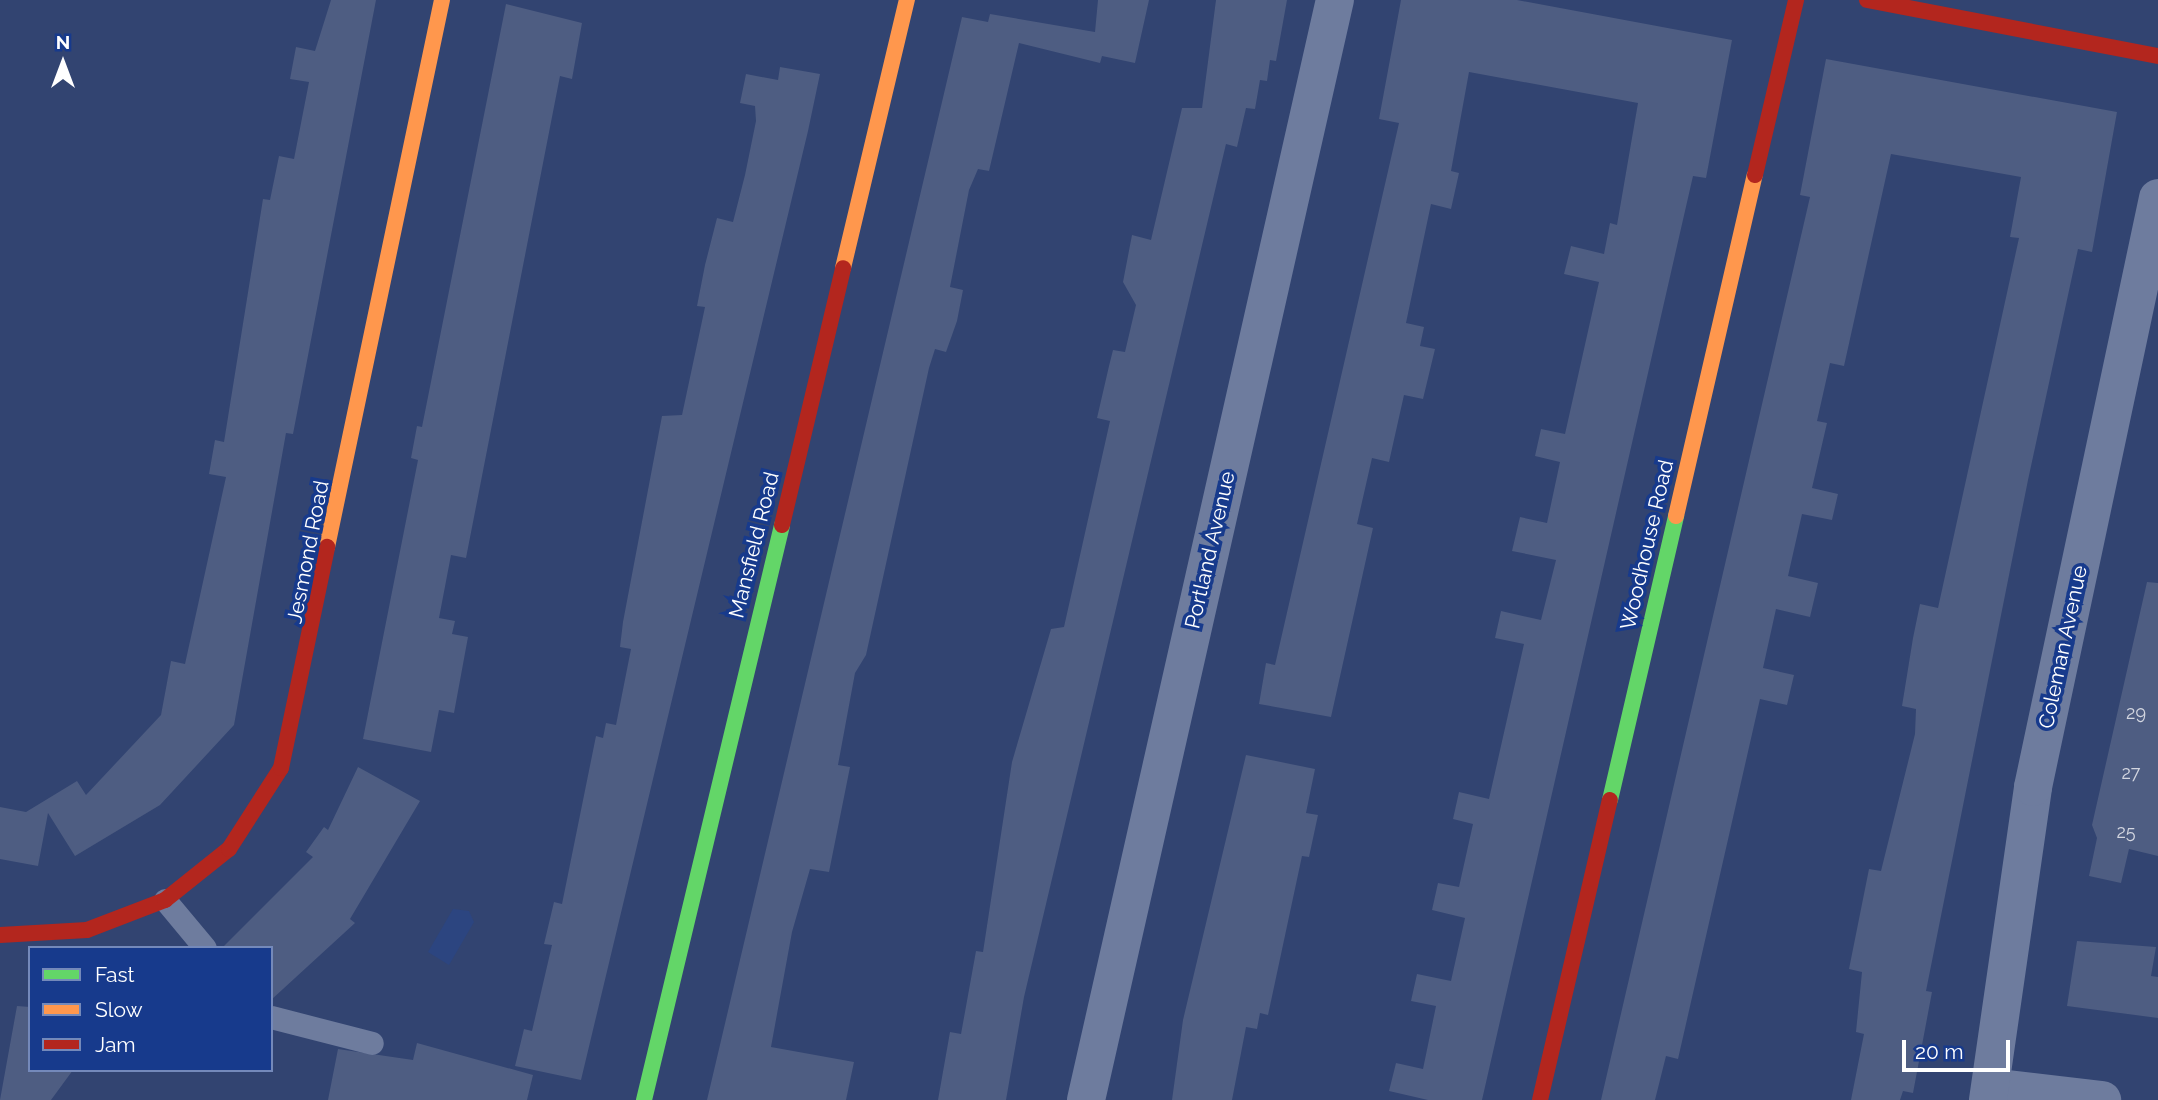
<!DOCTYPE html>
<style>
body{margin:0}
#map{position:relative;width:2158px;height:1100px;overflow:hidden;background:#324471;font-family:Raleway,sans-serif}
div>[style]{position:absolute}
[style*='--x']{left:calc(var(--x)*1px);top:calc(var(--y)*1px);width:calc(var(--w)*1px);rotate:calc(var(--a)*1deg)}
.water>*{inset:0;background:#2c4580}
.building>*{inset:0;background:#4e5d82}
.lane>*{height:23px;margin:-11.5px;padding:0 11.5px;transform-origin:11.5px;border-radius:11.5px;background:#6e7c9e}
.street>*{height:38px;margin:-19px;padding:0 19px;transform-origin:19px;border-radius:19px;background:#6e7c9e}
.fast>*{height:16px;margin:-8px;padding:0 8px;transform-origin:8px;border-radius:8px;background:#63d668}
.slow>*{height:16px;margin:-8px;padding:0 8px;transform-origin:8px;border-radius:8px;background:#ff974d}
.jam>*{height:16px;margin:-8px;padding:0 8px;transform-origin:8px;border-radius:8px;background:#b3261e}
span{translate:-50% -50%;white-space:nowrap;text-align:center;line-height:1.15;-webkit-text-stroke:7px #173a8c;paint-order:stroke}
.number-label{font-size:18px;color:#d3d6e0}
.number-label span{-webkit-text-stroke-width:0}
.street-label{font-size:21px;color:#fff}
.legend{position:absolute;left:28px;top:946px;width:245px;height:126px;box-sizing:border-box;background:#173a8c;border:2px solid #7489ba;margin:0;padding:9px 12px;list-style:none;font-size:21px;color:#fff}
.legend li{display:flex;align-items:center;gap:14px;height:35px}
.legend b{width:35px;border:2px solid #7489ba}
.north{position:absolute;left:28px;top:28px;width:70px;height:70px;-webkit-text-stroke:5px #173a8c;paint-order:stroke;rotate:0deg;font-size:19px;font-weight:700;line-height:28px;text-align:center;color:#fff}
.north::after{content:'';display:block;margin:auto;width:24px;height:32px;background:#fff;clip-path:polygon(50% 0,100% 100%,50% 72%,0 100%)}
.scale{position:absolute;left:1902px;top:1040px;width:108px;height:32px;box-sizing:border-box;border:4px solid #fff;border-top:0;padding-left:9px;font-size:21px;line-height:24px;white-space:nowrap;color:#fff;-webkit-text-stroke:5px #173a8c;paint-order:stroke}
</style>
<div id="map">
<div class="water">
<i style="clip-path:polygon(453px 909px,469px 911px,474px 922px,449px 965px,428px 952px)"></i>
</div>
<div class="building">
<i style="clip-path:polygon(331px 0,376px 0,293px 434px,286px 433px,234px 725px,160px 805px,75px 856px,48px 813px,38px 866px,0 859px,0 807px,26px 812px,77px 781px,86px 795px,161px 715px,171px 661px,185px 664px,226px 477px,209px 474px,215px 440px,224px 442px,263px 199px,270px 200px,279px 156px,294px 159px,309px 82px,290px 79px,296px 47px,315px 51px)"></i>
<i style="clip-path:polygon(1098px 0,1149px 0,1135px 63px,1102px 56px,1100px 63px,1019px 43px,989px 171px,978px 169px,969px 190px,950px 287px,963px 290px,957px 321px,946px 352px,935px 349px,929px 368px,866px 655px,855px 673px,838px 765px,850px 767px,829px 872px,810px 869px,792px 932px,771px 1047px,854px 1062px,846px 1100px,707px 1100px,962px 17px,988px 22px,990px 14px,1095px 32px)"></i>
<i style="clip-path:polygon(1216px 0,1287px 0,1276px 61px,1270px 60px,1267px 81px,1260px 80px,1255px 109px,1246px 108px,1237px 147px,1226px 144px,1024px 997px,1006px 1100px,938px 1100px,950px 1032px,961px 1034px,976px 951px,983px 952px,1012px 762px,1051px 629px,1064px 627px,1110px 421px,1097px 418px,1109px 366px,1113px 350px,1125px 352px,1136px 305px,1123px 282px,1132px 235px,1151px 240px,1182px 108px,1202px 108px)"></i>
<i style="clip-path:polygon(1401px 0,1517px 0,1732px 40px,1706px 178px,1693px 176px,1482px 1100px,1428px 1100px,1389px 1091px,1396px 1063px,1423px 1069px,1436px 1006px,1411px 1001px,1417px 974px,1451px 981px,1465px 918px,1432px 910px,1438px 883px,1459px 887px,1473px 824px,1453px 819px,1459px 792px,1489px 799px,1524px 644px,1495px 638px,1501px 611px,1541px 620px,1556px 560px,1512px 551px,1520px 517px,1547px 523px,1560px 462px,1535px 456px,1541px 429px,1565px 434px,1599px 282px,1564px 274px,1571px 246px,1604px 254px,1610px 223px,1617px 225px,1638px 103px,1469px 72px,1451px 171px,1459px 173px,1451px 209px,1431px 204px,1406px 323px,1424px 327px,1420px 346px,1435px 349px,1423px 399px,1404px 395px,1389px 462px,1372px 458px,1357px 524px,1373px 528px,1331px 717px,1259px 704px,1266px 663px,1275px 665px,1399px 123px,1379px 119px)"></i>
<i style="clip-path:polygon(506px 4px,582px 23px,572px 79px,560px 76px,466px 558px,451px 555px,439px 618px,455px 621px,452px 634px,468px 637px,454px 713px,439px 710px,431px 752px,363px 739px,418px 460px,411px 458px,417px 426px,422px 427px)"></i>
<i style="clip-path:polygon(1826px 59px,2117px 112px,2092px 252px,2078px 249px,2028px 480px,1926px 991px,1932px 992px,1913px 1093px,1903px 1091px,1900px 1100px,1851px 1100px,1864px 1034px,1856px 1032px,1862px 972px,1849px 969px,1869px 869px,1881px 871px,1915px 734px,1916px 709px,1902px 706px,1913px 638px,1920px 604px,1938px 608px,2019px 238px,2010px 237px,2021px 177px,1891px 154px,1844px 366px,1830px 363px,1817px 421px,1827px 423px,1812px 488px,1838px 494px,1832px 520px,1802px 514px,1788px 576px,1818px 583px,1810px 617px,1776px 609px,1763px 668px,1794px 675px,1787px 705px,1760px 699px,1678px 1059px,1666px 1056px,1655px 1100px,1601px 1100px,1810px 197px,1800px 195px)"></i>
<i style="clip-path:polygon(780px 67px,820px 74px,808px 131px,581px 1080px,515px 1066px,524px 1029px,532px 1031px,552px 945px,544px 944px,554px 902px,562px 904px,596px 736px,603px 738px,606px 723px,616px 725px,631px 649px,620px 647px,623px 622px,662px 416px,682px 415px,705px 307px,697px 306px,705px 265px,717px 218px,733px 222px,745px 175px,756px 121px,755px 106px,740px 103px,746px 74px,778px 80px)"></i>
<i style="clip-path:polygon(2147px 582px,2158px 583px,2158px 856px,2129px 849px,2121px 883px,2089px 876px,2097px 838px,2092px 825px)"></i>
<i style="clip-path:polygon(1246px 755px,1315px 769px,1306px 813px,1318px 815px,1309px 857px,1302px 856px,1268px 1015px,1260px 1013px,1257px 1029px,1246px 1027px,1232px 1100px,1172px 1100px,1183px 1020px)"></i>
<i style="clip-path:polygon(358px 767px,420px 801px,350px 919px,355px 923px,271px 1000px,271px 948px,222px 948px,313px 857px,306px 852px,324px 827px,328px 830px)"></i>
<i style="clip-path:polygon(2077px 941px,2156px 947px,2151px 976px,2158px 977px,2158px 1018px,2067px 1006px)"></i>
<i style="clip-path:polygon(17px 1006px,30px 1007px,30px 1070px,73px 1070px,51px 1100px,0 1100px)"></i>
<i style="clip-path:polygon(417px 1043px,533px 1075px,527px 1100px,328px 1100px,338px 1049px,413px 1060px)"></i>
</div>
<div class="lane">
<i style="--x:165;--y:900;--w:62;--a:50.2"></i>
<i style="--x:271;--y:1017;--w:104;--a:14.4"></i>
</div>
<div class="street">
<i style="--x:1991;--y:1087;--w:112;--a:6.7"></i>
<i style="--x:1086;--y:1100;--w:1128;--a:-77.25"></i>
<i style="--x:1988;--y:1100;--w:316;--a:-81.8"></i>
<i style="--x:2033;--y:787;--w:602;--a:-78.02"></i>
</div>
<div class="fast">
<i style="--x:1610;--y:800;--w:292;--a:-76.9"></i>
<i style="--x:644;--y:1100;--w:591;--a:-76.5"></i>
</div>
<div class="slow">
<i style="--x:843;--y:268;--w:276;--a:-76.6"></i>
<i style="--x:1676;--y:516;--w:350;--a:-77"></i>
<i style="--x:327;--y:547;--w:559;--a:-78.13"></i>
</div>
<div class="jam">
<i style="--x:1867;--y:0;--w:296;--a:10.9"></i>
<i style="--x:1755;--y:175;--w:180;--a:-76.8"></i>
<i style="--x:782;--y:525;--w:264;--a:-76.6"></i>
<i style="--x:0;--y:935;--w:87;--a:-3.3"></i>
<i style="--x:87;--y:930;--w:84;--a:-21"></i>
<i style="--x:165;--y:900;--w:82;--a:-38.6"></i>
<i style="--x:229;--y:849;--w:96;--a:-57.3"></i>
<i style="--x:281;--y:768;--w:226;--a:-78.2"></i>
<i style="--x:1540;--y:1100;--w:308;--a:-76.9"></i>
</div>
<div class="number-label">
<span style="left:2136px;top:713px">29</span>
<span style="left:2131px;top:773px">27</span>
<span style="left:2126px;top:832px">25</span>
</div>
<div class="street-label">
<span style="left:754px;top:545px;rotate:-76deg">Mansfield Road</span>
<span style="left:1647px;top:545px;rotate:-77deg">Woodhouse Road</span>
<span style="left:1210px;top:550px;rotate:-77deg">Portland Avenue</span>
<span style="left:308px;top:552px;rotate:-79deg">Jesmond Road</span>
<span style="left:2063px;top:647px;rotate:-78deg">Coleman Avenue</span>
</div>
<ul class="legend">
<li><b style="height:9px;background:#63d668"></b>Fast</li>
<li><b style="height:9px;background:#ff974d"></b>Slow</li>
<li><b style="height:9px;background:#b3261e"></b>Jam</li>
</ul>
<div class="north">N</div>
<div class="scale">20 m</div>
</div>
